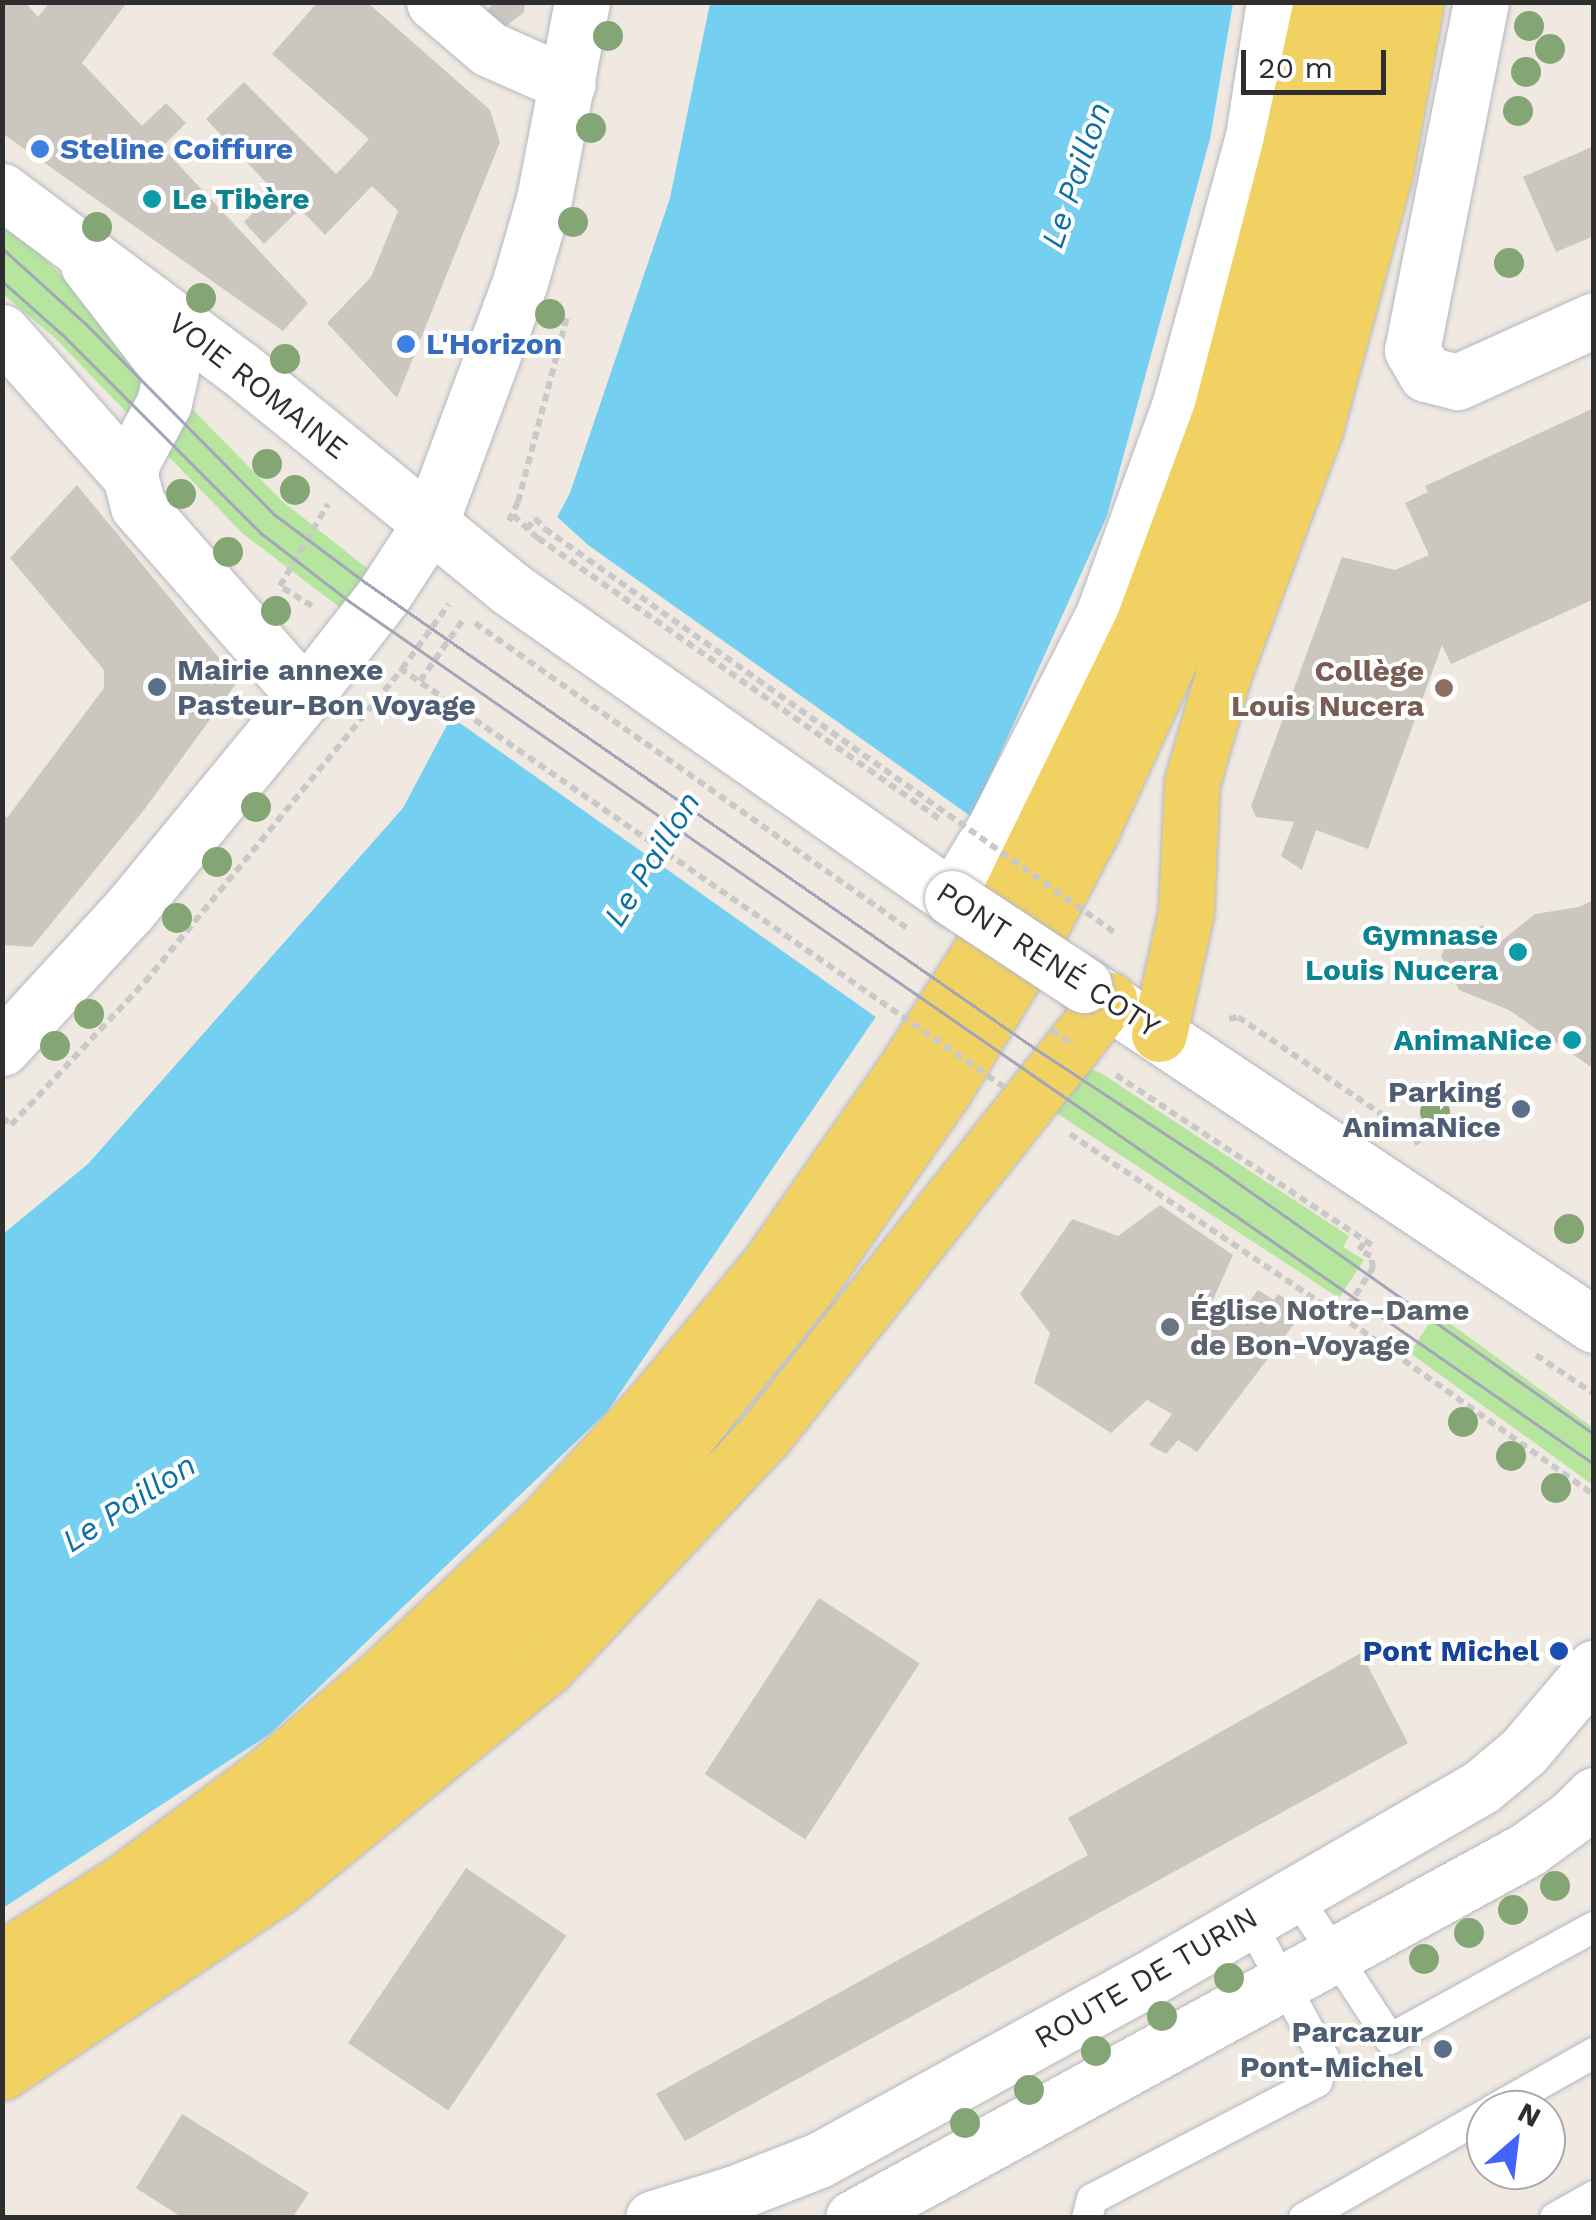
<!DOCTYPE html>
<meta charset="utf-8">
<style>
body{margin:0}
#map{position:relative;width:1596px;height:2220px;overflow:hidden;background:#efe9e1;font-family:"Work Sans",sans-serif}
div>[style]{position:absolute}
[style*='--x']{left:calc(var(--x)*1px);top:calc(var(--y)*1px);width:calc(var(--w)*1px);rotate:calc(var(--a)*1deg)}
.green>*{inset:0;background:#b6e59e}
.water>*{inset:0;background:#75cff0}
.pier>*{inset:0;background:#efe9e1}
.building>*{inset:0;background:#cbc7bf;transform-origin:0 0}
.path>*{height:6px;margin-top:-3px;transform-origin:0;background:repeating-linear-gradient(90deg,#c9c9c9 0 8px,transparent 0 13px)}
.roads{filter:drop-shadow(0 0 2px #b4b7c1) drop-shadow(0 0 2px #b4b7c1)}
.service>*{height:30px;margin:-15px;padding:0 15px;transform-origin:15px;border-radius:15px;background:#fff}
.minor>*{height:55px;margin:-27.5px;padding:0 27.5px;transform-origin:27.5px;border-radius:27.5px;background:#fff}
.secondary>*{height:55px;margin:-27.5px;padding:0 27.5px;transform-origin:27.5px;border-radius:27.5px;background:#fff}
.primary>*{height:55px;margin:-27.5px;padding:0 27.5px;transform-origin:27.5px;border-radius:27.5px;background:#f2d163}
.tram>*{height:2.5px;margin:-1.25px;padding:0 1.25px;transform-origin:1.25px;border-radius:1.25px;background:#a3a6b8}
.path-bridge>*{height:6px;margin-top:-3px;transform-origin:0;background:repeating-linear-gradient(90deg,#c9c9c9 0 8px,transparent 0 13px)}
.bridges{filter:drop-shadow(0 0 2px #b4b7c1) drop-shadow(0 0 2px #b4b7c1)}
.secondary-bridge>*{height:55px;margin:-27.5px;padding:0 27.5px;transform-origin:27.5px;border-radius:27.5px;background:#fff}
.trees>*{width:30px;height:30px;margin:-15px;border-radius:50%;background:#84a574}
.dots>*{width:28px;height:28px;translate:-50% -50%;box-sizing:border-box;border:5px solid #fff;border-radius:50%}
span{translate:-50% -50%;white-space:nowrap;text-align:center;line-height:1.15;-webkit-text-stroke:8px #fff;paint-order:stroke}
.shop-label{font-size:30px;color:#366cbe;font-weight:700}
.left{translate:0 -50%;text-align:left}
.culture-label{font-size:30px;color:#0d838f;font-weight:700}
.right{translate:-100% -50%;text-align:right}
.street-label{font-size:30px;color:#2e2e2e}
.service-label{font-size:30px;color:#4e5e75;font-weight:700}
.education-label{font-size:30px;color:#785e54;font-weight:700}
.worship-label{font-size:30px;color:#5b616d;font-weight:700}
.transit-label{font-size:30px;color:#164399;font-weight:700}
.water-label{font-size:32px;color:#0d6fa3;font-style:italic}
.frame{position:absolute;inset:0;border:5px solid #2e2e2e;pointer-events:none}
.north{position:absolute;left:1466px;top:2090px;width:100px;height:100px;box-sizing:border-box;background:#fff;border:2px solid #ababab;border-radius:50%;rotate:28deg;font-size:28px;font-weight:700;line-height:40px;text-align:center;color:#2e2e2e}
.north::after{content:'';display:block;margin:auto;width:35px;height:45px;background:#4264fb;clip-path:polygon(50% 0,100% 100%,50% 72%,0 100%)}
.scale{position:absolute;left:1241px;top:50px;width:145px;height:45px;box-sizing:border-box;border:5px solid #2e2e2e;border-top:0;padding-left:12px;font-size:30px;line-height:35px;white-space:nowrap;color:#2e2e2e;-webkit-text-stroke:8px #fff;paint-order:stroke}
</style>
<div id="map">
<div class="green">
<i style="clip-path:polygon(2px 227px,36px 250px,79px 293px,282px 501px,373px 573px,342px 609px,243px 534px,55px 338px,3px 294px)"></i>
<i style="clip-path:polygon(1086px 1067px,1101px 1073px,1349px 1236px,1343px 1247px,1364px 1260px,1339px 1298px,1047px 1107px)"></i>
<i style="clip-path:polygon(1436px 1313px,1593px 1428px,1593px 1485px,1410px 1353px)"></i>
</div>
<div class="water">
<i style="clip-path:polygon(710px 3px,1233px 3px,1210px 139px,1107px 516px,894px 990px,607px 1412px,270px 1734px,3px 1908px,3px 1234px,88px 1164px,403px 808px,570px 493px,670px 198px)"></i>
</div>
<div class="pier">
<i style="clip-path:polygon(554px 514px,588px 545px,976px 820px,899px 992px,880px 1020px,447px 714px)"></i>
</div>
<div class="building">
<i style="clip-path:polygon(2px 2px,25px 2px,38px 17px,50px 2px,127px 2px,82px 63px,142px 126px,166px 103px,186px 123px,162px 147px,308px 303px,283px 331px,2px 133px)"></i>
<i style="clip-path:polygon(318px 2px,367px 2px,490px 110px,500px 142px,397px 398px,327px 323px,371px 277px,398px 211px,372px 186px,325px 235px,300px 209px,264px 244px,244px 222px,274px 191px,206px 119px,244px 82px,336px 174px,348px 162px,369px 139px,272px 54px)"></i>
<i style="clip-path:polygon(494px 2px,525px 2px,524px 12px,500px 31px,483px 16px)"></i>
<i style="clip-path:polygon(1594px 146px,1594px 236px,1556px 252px,1523px 177px)"></i>
<i style="clip-path:polygon(1594px 408px,1594px 599px,1451px 664px,1442px 645px,1368px 849px,1316px 830px,1302px 870px,1281px 856px,1294px 822px,1256px 817px,1251px 806px,1342px 557px,1395px 570px,1429px 555px,1405px 503px,1428px 492px,1425px 486px)"></i>
<i style="clip-path:polygon(77px 485px,238px 681px,144px 810px,32px 947px,2px 945px,2px 812px,7px 818px,104px 688px,104px 670px,10px 558px)"></i>
<i style="clip-path:polygon(1594px 900px,1593px 961px,1594px 1069px,1509px 1010px,1459px 990px,1441px 956px,1448px 941px,1483px 925px,1494px 947px,1535px 914px,1579px 907px)"></i>
<i style="clip-path:polygon(1160px 1205px,1233px 1255px,1212px 1302px,1235px 1321px,1258px 1290px,1274px 1300px,1278px 1294px,1304px 1311px,1197px 1452px,1178px 1440px,1166px 1454px,1149px 1445px,1172px 1414px,1147px 1400px,1111px 1433px,1034px 1383px,1050px 1333px,1020px 1294px,1072px 1219px,1118px 1236px)"></i>
<i style="left:819px;top:1598px;width:120px;height:210px;rotate:33deg"></i>
<i style="clip-path:polygon(1361px 1653px,1408px 1743px,685px 2141px,656px 2094px,1088px 1855px,1068px 1818px)"></i>
<i style="left:466px;top:1868px;width:121px;height:211px;rotate:34deg"></i>
<i style="clip-path:polygon(182px 2114px,309px 2193px,292px 2218px,183px 2218px,136px 2188px)"></i>
</div>
<div class="path">
<i style="--x:513;--y:515;--w:34;--a:43"></i>
<i style="--x:538;--y:538;--w:490;--a:35"></i>
<i style="--x:509;--y:521;--w:21;--a:-65"></i>
<i style="--x:518;--y:502;--w:191;--a:-75.2"></i>
<i style="--x:527;--y:529;--w:14;--a:-54"></i>
<i style="--x:535;--y:518;--w:15;--a:48"></i>
<i style="--x:312;--y:606;--w:38;--a:-148"></i>
<i style="--x:280;--y:586;--w:95;--a:-59.7"></i>
<i style="--x:400;--y:668;--w:39;--a:35"></i>
<i style="--x:420;--y:681;--w:78;--a:-54.9"></i>
<i style="--x:1229;--y:1019;--w:9;--a:-13"></i>
<i style="--x:1238;--y:1017;--w:214;--a:34.1"></i>
<i style="--x:1415;--y:1137;--w:10;--a:66"></i>
<i style="--x:1116;--y:1075;--w:307;--a:33.6"></i>
<i style="--x:2;--y:1117;--w:12;--a:42"></i>
<i style="--x:11;--y:1125;--w:196;--a:-46.9"></i>
<i style="--x:145;--y:982;--w:405;--a:-50.6"></i>
<i style="--x:402;--y:669;--w:80;--a:-54.1"></i>
<i style="--x:1070;--y:1134;--w:351;--a:34"></i>
<i style="--x:1361;--y:1330;--w:286;--a:35.3"></i>
<i style="--x:1341;--y:1317;--w:59;--a:-56.9"></i>
<i style="--x:1373;--y:1268;--w:12;--a:-99"></i>
<i style="--x:1371;--y:1256;--w:13;--a:-153"></i>
<i style="--x:1359;--y:1250;--w:14;--a:-56"></i>
<i style="--x:1536;--y:1355;--w:70;--a:33.9"></i>
</div>
<div class="roads">
<div class="service">
<i style="--x:1295;--y:1894;--w:173;--a:56.8"></i>
<i style="--x:1390;--y:2039;--w:233;--a:-28.8"></i>
<i style="--x:1493;--y:2110;--w:116;--a:-29.4"></i>
<i style="--x:1087;--y:2218;--w:20;--a:-75"></i>
<i style="--x:1092;--y:2199;--w:254;--a:-27.5"></i>
<i style="--x:1317;--y:2082;--w:25;--a:-74"></i>
<i style="--x:1324;--y:2058;--w:157;--a:-118.5"></i>
<i style="--x:1304;--y:2218;--w:210;--a:-29.7"></i>
<i style="--x:1555;--y:2218;--w:45;--a:-29.4"></i>
</div>
<div class="minor">
<i style="--x:434;--y:2;--w:72;--a:40.5"></i>
<i style="--x:489;--y:49;--w:86;--a:23.9"></i>
<i style="--x:1481;--y:2;--w:355;--a:101.2"></i>
<i style="--x:1412;--y:350;--w:28;--a:60"></i>
<i style="--x:1426;--y:374;--w:32;--a:14"></i>
<i style="--x:1457;--y:382;--w:150;--a:-24.3"></i>
<i style="--x:88;--y:265;--w:135;--a:52.2"></i>
<i style="--x:171;--y:372;--w:32;--a:103"></i>
<i style="--x:164;--y:403;--w:65;--a:118.5"></i>
<i style="--x:133;--y:460;--w:16;--a:101"></i>
<i style="--x:130;--y:476;--w:31;--a:75"></i>
<i style="--x:138;--y:506;--w:253;--a:48.7"></i>
<i style="--x:2;--y:332;--w:193;--a:48.4"></i>
</div>
<div class="secondary">
<i style="--x:2;--y:191;--w:296;--a:36.8"></i>
<i style="--x:239;--y:368;--w:347;--a:39.1"></i>
<i style="--x:508;--y:587;--w:542;--a:35.01"></i>
<i style="--x:952;--y:898;--w:83;--a:-58.8"></i>
<i style="--x:995;--y:827;--w:238;--a:-63"></i>
<i style="--x:1103;--y:615;--w:226;--a:-70"></i>
<i style="--x:1180;--y:403;--w:276;--a:-74.7"></i>
<i style="--x:1253;--y:137;--w:137;--a:-81.2"></i>
<i style="--x:1084;--y:985;--w:613;--a:33.69"></i>
<i style="--x:2;--y:1048;--w:188;--a:-47.4"></i>
<i style="--x:129;--y:910;--w:277;--a:-50.6"></i>
<i style="--x:305;--y:696;--w:127;--a:-52"></i>
<i style="--x:383;--y:596;--w:86;--a:-56.9"></i>
<i style="--x:430;--y:524;--w:258;--a:-69.6"></i>
<i style="--x:520;--y:282;--w:86;--a:-73.9"></i>
<i style="--x:544;--y:199;--w:201;--a:-79.1"></i>
<i style="--x:653;--y:2218;--w:83;--a:-16.9"></i>
<i style="--x:732;--y:2194;--w:93;--a:-21.3"></i>
<i style="--x:819;--y:2160;--w:372;--a:-28.8"></i>
<i style="--x:1145;--y:1981;--w:388;--a:-30"></i>
<i style="--x:1481;--y:1787;--w:56;--a:-39.9"></i>
<i style="--x:1524;--y:1751;--w:109;--a:-49.9"></i>
<i style="--x:853;--y:2218;--w:769;--a:-28.66"></i>
<i style="--x:1528;--y:1849;--w:54;--a:-36"></i>
<i style="--x:1572;--y:1817;--w:31;--a:-45"></i>
</div>
<div class="primary">
<i style="--x:1159;--y:1034;--w:125;--a:-77.5"></i>
<i style="--x:1186;--y:912;--w:130;--a:-87.4"></i>
<i style="--x:1192;--y:782;--w:111;--a:-73.8"></i>
<i style="--x:1223;--y:675;--w:263;--a:-69.5"></i>
<i style="--x:1315;--y:429;--w:267;--a:-74.8"></i>
<i style="--x:1385;--y:171;--w:172;--a:-79.6"></i>
<i style="--x:2;--y:1959;--w:143;--a:-32.5"></i>
<i style="--x:123;--y:1882;--w:181;--a:-36.7"></i>
<i style="--x:268;--y:1774;--w:150;--a:-40.7"></i>
<i style="--x:382;--y:1676;--w:221;--a:-43.4"></i>
<i style="--x:543;--y:1524;--w:159;--a:-47.6"></i>
<i style="--x:650;--y:1407;--w:180;--a:-50"></i>
<i style="--x:766;--y:1269;--w:243;--a:-55.1"></i>
<i style="--x:905;--y:1070;--w:154;--a:-57.4"></i>
<i style="--x:988;--y:940;--w:353;--a:-63.9"></i>
<i style="--x:1143;--y:623;--w:222;--a:-69.7"></i>
<i style="--x:1220;--y:415;--w:274;--a:-75.4"></i>
<i style="--x:1289;--y:150;--w:151;--a:-77.8"></i>
<i style="--x:2;--y:2012;--w:197;--a:-31.5"></i>
<i style="--x:170;--y:1909;--w:157;--a:-37.7"></i>
<i style="--x:294;--y:1813;--w:159;--a:-38.6"></i>
<i style="--x:418;--y:1714;--w:226;--a:-43.9"></i>
<i style="--x:581;--y:1557;--w:157;--a:-48.6"></i>
<i style="--x:685;--y:1439;--w:195;--a:-51.2"></i>
<i style="--x:807;--y:1287;--w:240;--a:-55.2"></i>
<i style="--x:944;--y:1090;--w:150;--a:-58.6"></i>
<i style="--x:1022;--y:962;--w:150;--a:-62.2"></i>
<i style="--x:1092;--y:829;--w:209;--a:-65.4"></i>
<i style="--x:1179;--y:639;--w:229;--a:-69.3"></i>
<i style="--x:1260;--y:425;--w:278;--a:-74.6"></i>
<i style="--x:1334;--y:157;--w:158;--a:-78.3"></i>
<i style="--x:2;--y:2072;--w:330;--a:-33.9"></i>
<i style="--x:276;--y:1888;--w:350;--a:-39.2"></i>
<i style="--x:547;--y:1667;--w:318;--a:-46.8"></i>
<i style="--x:765;--y:1435;--w:555;--a:-51.66"></i>
</div>
</div>
<div class="tram">
<i style="--x:2;--y:248;--w:113;--a:42.1"></i>
<i style="--x:86;--y:324;--w:267;--a:45.3"></i>
<i style="--x:274;--y:514;--w:114;--a:36.8"></i>
<i style="--x:365;--y:582;--w:814;--a:34.84"></i>
<i style="--x:1033;--y:1047;--w:220;--a:33.3"></i>
<i style="--x:1217;--y:1168;--w:461;--a:35.2"></i>
<i style="--x:2;--y:281;--w:80;--a:41.5"></i>
<i style="--x:62;--y:334;--w:281;--a:45"></i>
<i style="--x:261;--y:533;--w:111;--a:37.7"></i>
<i style="--x:349;--y:601;--w:1515;--a:34.73"></i>
</div>
<div class="path-bridge">
<i style="--x:545;--y:529;--w:697;--a:35.31"></i>
<i style="--x:475;--y:623;--w:529;--a:35.22"></i>
<i style="--x:432;--y:690;--w:696;--a:34.76"></i>
<i style="--x:1052;--y:1030;--w:27;--a:36"></i>
</div>
<div class="bridges">
<div class="secondary-bridge">
<i style="--x:952;--y:898;--w:158;--a:33.4"></i>
</div>
</div>
<div class="trees">
<i style="left:1529px;top:26px"></i>
<i style="left:608px;top:36px"></i>
<i style="left:1550px;top:49px"></i>
<i style="left:1526px;top:72px"></i>
<i style="left:1518px;top:111px"></i>
<i style="left:591px;top:128px"></i>
<i style="left:573px;top:222px"></i>
<i style="left:97px;top:227px"></i>
<i style="left:1509px;top:263px"></i>
<i style="left:201px;top:298px"></i>
<i style="left:550px;top:314px"></i>
<i style="left:285px;top:359px"></i>
<i style="left:267px;top:464px"></i>
<i style="left:295px;top:490px"></i>
<i style="left:181px;top:494px"></i>
<i style="left:228px;top:552px"></i>
<i style="left:276px;top:611px"></i>
<i style="left:256px;top:807px"></i>
<i style="left:217px;top:862px"></i>
<i style="left:177px;top:918px"></i>
<i style="left:89px;top:1014px"></i>
<i style="left:55px;top:1046px"></i>
<i style="left:1435px;top:1112px"></i>
<i style="left:1569px;top:1229px"></i>
<i style="left:1463px;top:1422px"></i>
<i style="left:1511px;top:1456px"></i>
<i style="left:1556px;top:1488px"></i>
<i style="left:1555px;top:1886px"></i>
<i style="left:1513px;top:1910px"></i>
<i style="left:1469px;top:1933px"></i>
<i style="left:1424px;top:1959px"></i>
<i style="left:1229px;top:1978px"></i>
<i style="left:1162px;top:2016px"></i>
<i style="left:1096px;top:2051px"></i>
<i style="left:1029px;top:2090px"></i>
<i style="left:965px;top:2123px"></i>
</div>
<div class="dots">
<i style="left:40px;top:149px;background:#3f7fe0"></i>
<i style="left:152px;top:199px;background:#0f9aa8"></i>
<i style="left:406px;top:344px;background:#3f7fe0"></i>
<i style="left:157px;top:687px;background:#5c6f8a"></i>
<i style="left:1444px;top:688px;background:#8d6e63"></i>
<i style="left:1518px;top:952px;background:#0f9aa8"></i>
<i style="left:1572px;top:1040px;background:#0f9aa8"></i>
<i style="left:1521px;top:1109px;background:#5c6f8a"></i>
<i style="left:1170px;top:1327px;background:#6b7280"></i>
<i style="left:1559px;top:1651px;background:#1a4fb4"></i>
<i style="left:1443px;top:2049px;background:#5c6f8a"></i>
</div>
<div class="shop-label">
<span class="left" style="left:60px;top:149px">Steline Coiffure</span>
<span class="left" style="left:426px;top:344px">L'Horizon</span>
</div>
<div class="culture-label">
<span class="left" style="left:172px;top:199px">Le Tibère</span>
<span class="right" style="left:1498px;top:952px">Gymnase<br>Louis Nucera</span>
<span class="right" style="left:1552px;top:1040px">AnimaNice</span>
</div>
<div class="street-label">
<span style="left:258px;top:386px;rotate:38deg">VOIE ROMAINE</span>
<span style="left:1048px;top:960px;rotate:33deg">PONT RENÉ COTY</span>
<span style="left:1146px;top:1978px;rotate:-30deg">ROUTE DE TURIN</span>
</div>
<div class="service-label">
<span class="left" style="left:177px;top:687px">Mairie annexe<br>Pasteur-Bon Voyage</span>
<span class="right" style="left:1501px;top:1109px">Parking<br>AnimaNice</span>
<span class="right" style="left:1423px;top:2049px">Parcazur<br>Pont-Michel</span>
</div>
<div class="education-label">
<span class="right" style="left:1424px;top:688px">Collège<br>Louis Nucera</span>
</div>
<div class="worship-label">
<span class="left" style="left:1190px;top:1327px">Église Notre-Dame<br>de Bon-Voyage</span>
</div>
<div class="transit-label">
<span class="right" style="left:1539px;top:1651px">Pont Michel</span>
</div>
<div class="water-label">
<span style="left:1076px;top:175px;rotate:-71deg">Le Paillon</span>
<span style="left:652px;top:859px;rotate:-58deg">Le Paillon</span>
<span style="left:129px;top:1503px;rotate:-33deg">Le Paillon</span>
</div>
<div class="frame"></div>
<div class="north">N</div>
<div class="scale">20 m</div>
</div>
